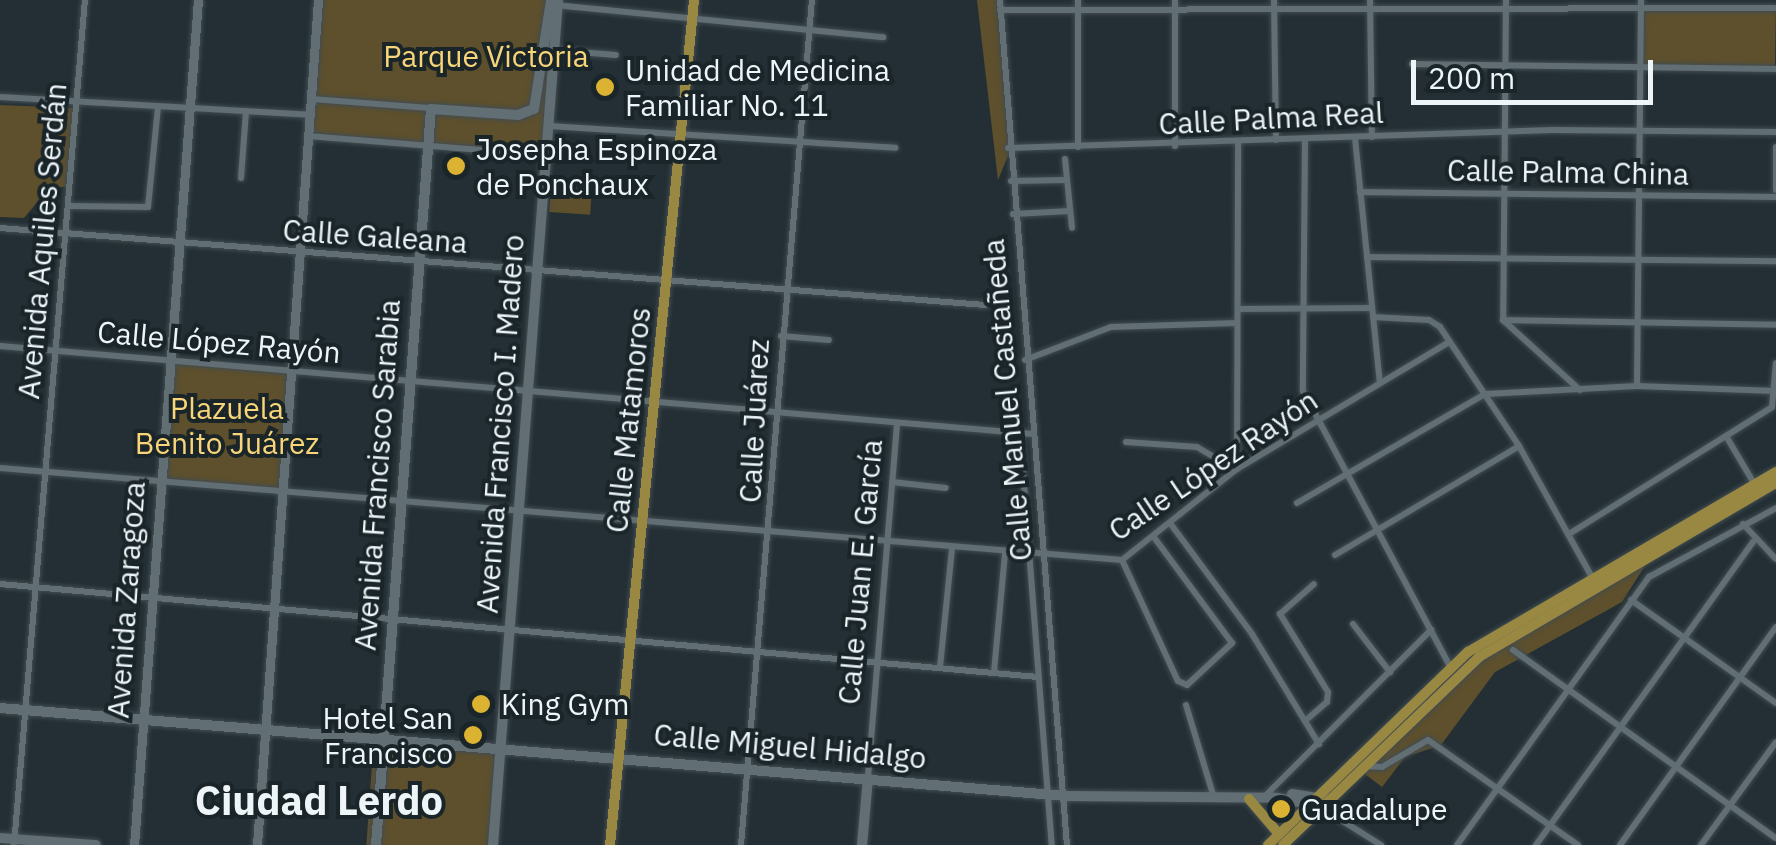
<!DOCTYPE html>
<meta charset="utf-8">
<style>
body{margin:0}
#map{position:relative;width:1776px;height:845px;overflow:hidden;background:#232f34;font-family:"IBM Plex Sans",sans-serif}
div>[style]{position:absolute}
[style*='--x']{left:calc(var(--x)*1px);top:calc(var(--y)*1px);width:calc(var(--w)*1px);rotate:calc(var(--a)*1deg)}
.green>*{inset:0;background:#5e502c;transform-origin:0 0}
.roads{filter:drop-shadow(0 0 2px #424c51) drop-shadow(0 0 2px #424c51)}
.minor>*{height:6px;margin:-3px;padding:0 3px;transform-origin:3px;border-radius:3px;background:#616e74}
.tertiary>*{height:9px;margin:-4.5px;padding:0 4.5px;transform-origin:4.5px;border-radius:4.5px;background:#616e74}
.secondary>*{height:10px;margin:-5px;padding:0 5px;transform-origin:5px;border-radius:5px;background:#616e74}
.primary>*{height:10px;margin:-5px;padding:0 5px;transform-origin:5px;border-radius:5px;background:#998842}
.dots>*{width:28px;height:28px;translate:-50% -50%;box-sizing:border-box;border:5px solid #1a252a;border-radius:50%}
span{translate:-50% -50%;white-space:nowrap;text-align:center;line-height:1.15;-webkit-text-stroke:8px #1a252a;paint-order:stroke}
.park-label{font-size:30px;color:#f8d578}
.poi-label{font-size:30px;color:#edf5f8}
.left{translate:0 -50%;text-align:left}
.right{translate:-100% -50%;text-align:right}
.street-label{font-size:30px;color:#edf5f8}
.district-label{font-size:40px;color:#edf5f8;font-weight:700}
.scale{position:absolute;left:1411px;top:60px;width:242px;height:45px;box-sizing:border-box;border:5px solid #edf5f8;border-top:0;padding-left:12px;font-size:30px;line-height:35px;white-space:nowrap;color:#edf5f8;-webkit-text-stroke:8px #1a252a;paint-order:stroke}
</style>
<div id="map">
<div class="green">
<i style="clip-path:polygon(320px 0,551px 0,545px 71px,553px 23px,550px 154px,311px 136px)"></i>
<i style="clip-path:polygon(977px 0,1002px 0,1010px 151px,998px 180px)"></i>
<i style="left:1642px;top:5px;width:134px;height:63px;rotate:1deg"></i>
<i style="clip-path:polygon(0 105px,76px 108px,70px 186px,48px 189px,24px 218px,0 217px)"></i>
<i style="left:551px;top:186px;width:41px;height:26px;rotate:4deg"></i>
<i style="left:170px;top:360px;width:123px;height:121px;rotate:5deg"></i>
<i style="clip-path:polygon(1646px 564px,1622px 602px,1495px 672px,1441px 745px,1405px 757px,1382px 787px,1361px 771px,1463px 670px)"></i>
<i style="left:374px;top:736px;width:128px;height:109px;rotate:4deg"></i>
</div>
<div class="roads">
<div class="minor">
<i style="--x:1000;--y:0;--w:848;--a:85.47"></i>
<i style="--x:1274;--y:0;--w:140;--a:89.2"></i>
<i style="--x:1370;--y:0;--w:137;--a:89.2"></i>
<i style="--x:1506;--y:0;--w:320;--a:90.5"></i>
<i style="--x:1503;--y:320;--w:104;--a:42.3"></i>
<i style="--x:555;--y:5;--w:330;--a:5.6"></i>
<i style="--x:1000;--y:10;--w:776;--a:-0.15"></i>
<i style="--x:554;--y:50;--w:62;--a:4.6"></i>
<i style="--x:1412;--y:64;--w:364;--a:0.8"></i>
<i style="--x:0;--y:97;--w:310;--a:3.3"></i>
<i style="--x:312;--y:99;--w:118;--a:4.4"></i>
<i style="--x:549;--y:126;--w:347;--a:3.6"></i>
<i style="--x:308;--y:136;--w:239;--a:4.6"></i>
<i style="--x:1355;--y:138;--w:246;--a:84.2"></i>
<i style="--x:1305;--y:139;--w:252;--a:90.5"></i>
<i style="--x:1303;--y:391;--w:312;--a:61.9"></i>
<i style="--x:1175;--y:146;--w:146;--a:-90"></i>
<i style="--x:1078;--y:147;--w:147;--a:-90"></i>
<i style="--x:1776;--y:147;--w:43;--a:90"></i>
<i style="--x:1008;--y:148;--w:545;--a:-1.89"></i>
<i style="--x:1553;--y:130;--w:223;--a:0.5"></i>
<i style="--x:1065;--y:159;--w:69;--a:84.2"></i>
<i style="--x:241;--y:178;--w:67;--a:-85.7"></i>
<i style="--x:1011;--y:181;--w:56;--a:-1"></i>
<i style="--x:1360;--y:192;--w:416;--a:0.7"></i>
<i style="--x:69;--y:206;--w:79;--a:0.7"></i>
<i style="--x:148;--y:207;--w:101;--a:-84.3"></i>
<i style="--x:1013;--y:214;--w:57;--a:-3"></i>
<i style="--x:0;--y:228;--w:989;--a:4.47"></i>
<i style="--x:1367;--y:257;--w:409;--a:0.6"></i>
<i style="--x:1238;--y:309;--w:134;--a:-0.4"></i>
<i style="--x:1373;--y:317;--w:56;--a:3.1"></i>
<i style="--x:1429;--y:320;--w:13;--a:32"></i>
<i style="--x:1440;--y:327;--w:143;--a:56.4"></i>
<i style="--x:1519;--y:446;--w:150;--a:60.9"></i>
<i style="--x:1503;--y:320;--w:273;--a:1"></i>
<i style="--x:781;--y:336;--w:48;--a:4.8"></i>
<i style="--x:0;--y:346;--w:1036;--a:4.87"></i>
<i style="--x:1025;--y:360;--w:92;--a:-21"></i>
<i style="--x:1111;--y:327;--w:126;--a:-1.8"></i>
<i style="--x:1637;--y:386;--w:386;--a:-89.4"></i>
<i style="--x:1020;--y:433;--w:413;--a:85.6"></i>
<i style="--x:1726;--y:436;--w:57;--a:59.4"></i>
<i style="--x:1126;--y:442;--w:71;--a:4"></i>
<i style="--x:1197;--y:447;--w:45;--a:30.5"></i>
<i style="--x:0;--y:468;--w:1126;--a:4.69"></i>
<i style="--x:1122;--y:560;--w:147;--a:-38.4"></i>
<i style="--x:1237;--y:469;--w:247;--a:-30.9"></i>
<i style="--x:1237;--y:469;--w:327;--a:-89.8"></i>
<i style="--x:892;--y:482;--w:54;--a:6.3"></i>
<i style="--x:1297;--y:503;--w:217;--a:-30.1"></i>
<i style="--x:1485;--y:394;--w:152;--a:-3"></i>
<i style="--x:1637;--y:386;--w:139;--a:2.1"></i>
<i style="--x:1170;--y:523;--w:138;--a:53.5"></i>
<i style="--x:1252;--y:634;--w:129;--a:58.7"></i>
<i style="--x:1743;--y:524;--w:48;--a:46.7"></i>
<i style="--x:1569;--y:534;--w:239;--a:-32"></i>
<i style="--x:1772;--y:407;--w:44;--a:-84.8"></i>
<i style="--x:1335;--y:555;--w:214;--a:-30.6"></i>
<i style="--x:1122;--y:560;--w:133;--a:65.2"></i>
<i style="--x:1178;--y:681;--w:10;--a:24"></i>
<i style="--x:1187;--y:685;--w:62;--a:-43"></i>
<i style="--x:1232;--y:643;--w:133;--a:-126.4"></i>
<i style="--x:0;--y:584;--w:1042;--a:5.12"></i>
<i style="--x:1631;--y:600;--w:178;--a:35.4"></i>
<i style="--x:1353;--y:624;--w:61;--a:52.4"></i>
<i style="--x:1513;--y:650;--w:323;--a:35.6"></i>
<i style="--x:940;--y:667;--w:119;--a:-84.2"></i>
<i style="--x:994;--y:672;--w:119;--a:-84.7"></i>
<i style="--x:1186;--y:705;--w:97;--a:73.2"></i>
<i style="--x:1305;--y:721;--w:29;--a:-41"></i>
<i style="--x:1327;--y:702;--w:10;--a:-84"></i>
<i style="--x:1328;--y:692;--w:92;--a:-121.6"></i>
<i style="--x:1280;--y:614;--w:45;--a:-41.4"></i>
<i style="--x:1364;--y:766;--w:18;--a:3"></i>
<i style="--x:1382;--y:767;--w:53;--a:-30.4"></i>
<i style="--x:1428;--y:740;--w:183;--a:35"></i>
<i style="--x:868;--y:777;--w:355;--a:-85.3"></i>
<i style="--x:1263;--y:798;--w:238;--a:-45"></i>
<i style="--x:1322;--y:808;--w:70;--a:32.1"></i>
<i style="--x:14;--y:845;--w:848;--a:-85.2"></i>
<i style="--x:741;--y:845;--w:848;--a:-85.2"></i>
<i style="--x:1457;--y:845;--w:330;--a:-54.4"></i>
<i style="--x:1649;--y:577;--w:145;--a:-28.5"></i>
<i style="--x:1536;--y:845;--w:373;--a:-54.4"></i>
<i style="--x:1620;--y:845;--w:268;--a:-54.4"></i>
<i style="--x:1701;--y:845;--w:127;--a:-53.9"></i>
</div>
<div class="tertiary">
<i style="--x:134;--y:845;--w:847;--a:-85.67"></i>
<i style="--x:257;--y:845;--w:847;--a:-85.87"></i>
</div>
<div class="secondary">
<i style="--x:0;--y:708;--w:1070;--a:4.72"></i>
<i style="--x:1066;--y:796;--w:211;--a:0.5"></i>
<i style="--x:1277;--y:798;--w:40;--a:10"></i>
<i style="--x:1292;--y:794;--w:38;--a:9"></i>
<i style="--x:0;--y:838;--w:96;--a:4.2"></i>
<i style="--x:376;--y:845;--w:738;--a:-85.73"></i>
<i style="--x:431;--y:109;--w:87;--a:3.9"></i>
<i style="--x:518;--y:115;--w:17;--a:-21"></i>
<i style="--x:534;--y:109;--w:110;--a:-81.1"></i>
<i style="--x:493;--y:845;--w:847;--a:-85.6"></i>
<i style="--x:862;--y:845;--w:67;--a:-84.9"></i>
</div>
<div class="primary">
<i style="--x:1249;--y:799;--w:46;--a:49.4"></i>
<i style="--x:610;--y:845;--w:849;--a:-84.32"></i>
<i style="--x:1268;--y:845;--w:278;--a:-44"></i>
<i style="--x:1468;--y:652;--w:357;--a:-30.3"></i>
<i style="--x:1283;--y:845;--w:272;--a:-43.8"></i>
<i style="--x:1479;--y:657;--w:344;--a:-30.4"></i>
</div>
</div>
<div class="dots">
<i style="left:605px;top:87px;background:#dcb233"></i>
<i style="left:456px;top:166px;background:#dcb233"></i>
<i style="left:481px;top:704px;background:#dcb233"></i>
<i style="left:473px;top:735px;background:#dcb233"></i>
<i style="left:1281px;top:809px;background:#dcb233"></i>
</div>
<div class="park-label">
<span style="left:486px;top:56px">Parque Victoria</span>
<span style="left:227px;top:425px">Plazuela<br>Benito Juárez</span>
</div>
<div class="poi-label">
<span class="left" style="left:625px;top:87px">Unidad de Medicina<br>Familiar No. 11</span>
<span class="left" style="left:476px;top:166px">Josepha Espinoza<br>de Ponchaux</span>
<span class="left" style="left:501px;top:704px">King Gym</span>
<span class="right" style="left:453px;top:735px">Hotel San<br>Francisco</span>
<span class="left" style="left:1301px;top:809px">Guadalupe</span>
</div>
<div class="street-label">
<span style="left:1271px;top:118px;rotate:-3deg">Calle Palma Real</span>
<span style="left:1568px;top:172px;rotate:1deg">Calle Palma China</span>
<span style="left:375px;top:236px;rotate:4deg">Calle Galeana</span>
<span style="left:42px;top:241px;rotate:-85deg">Avenida Aquiles Serdán</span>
<span style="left:219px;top:342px;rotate:5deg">Calle López Rayón</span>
<span style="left:1007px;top:400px;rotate:-95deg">Calle Manuel Castañeda</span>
<span style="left:628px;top:420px;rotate:-84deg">Calle Matamoros</span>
<span style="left:754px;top:421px;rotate:-87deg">Calle Juárez</span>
<span style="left:500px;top:424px;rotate:-86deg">Avenida Francisco I. Madero</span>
<span style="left:1213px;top:465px;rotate:-34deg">Calle López Rayón</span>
<span style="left:377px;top:475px;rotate:-86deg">Avenida Francisco Sarabia</span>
<span style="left:860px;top:572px;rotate:-85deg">Calle Juan E. García</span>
<span style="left:126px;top:600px;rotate:-86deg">Avenida Zaragoza</span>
<span style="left:790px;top:746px;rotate:5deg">Calle Miguel Hidalgo</span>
</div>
<div class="district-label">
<span style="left:319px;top:800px">Ciudad Lerdo</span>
</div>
<div class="scale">200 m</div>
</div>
